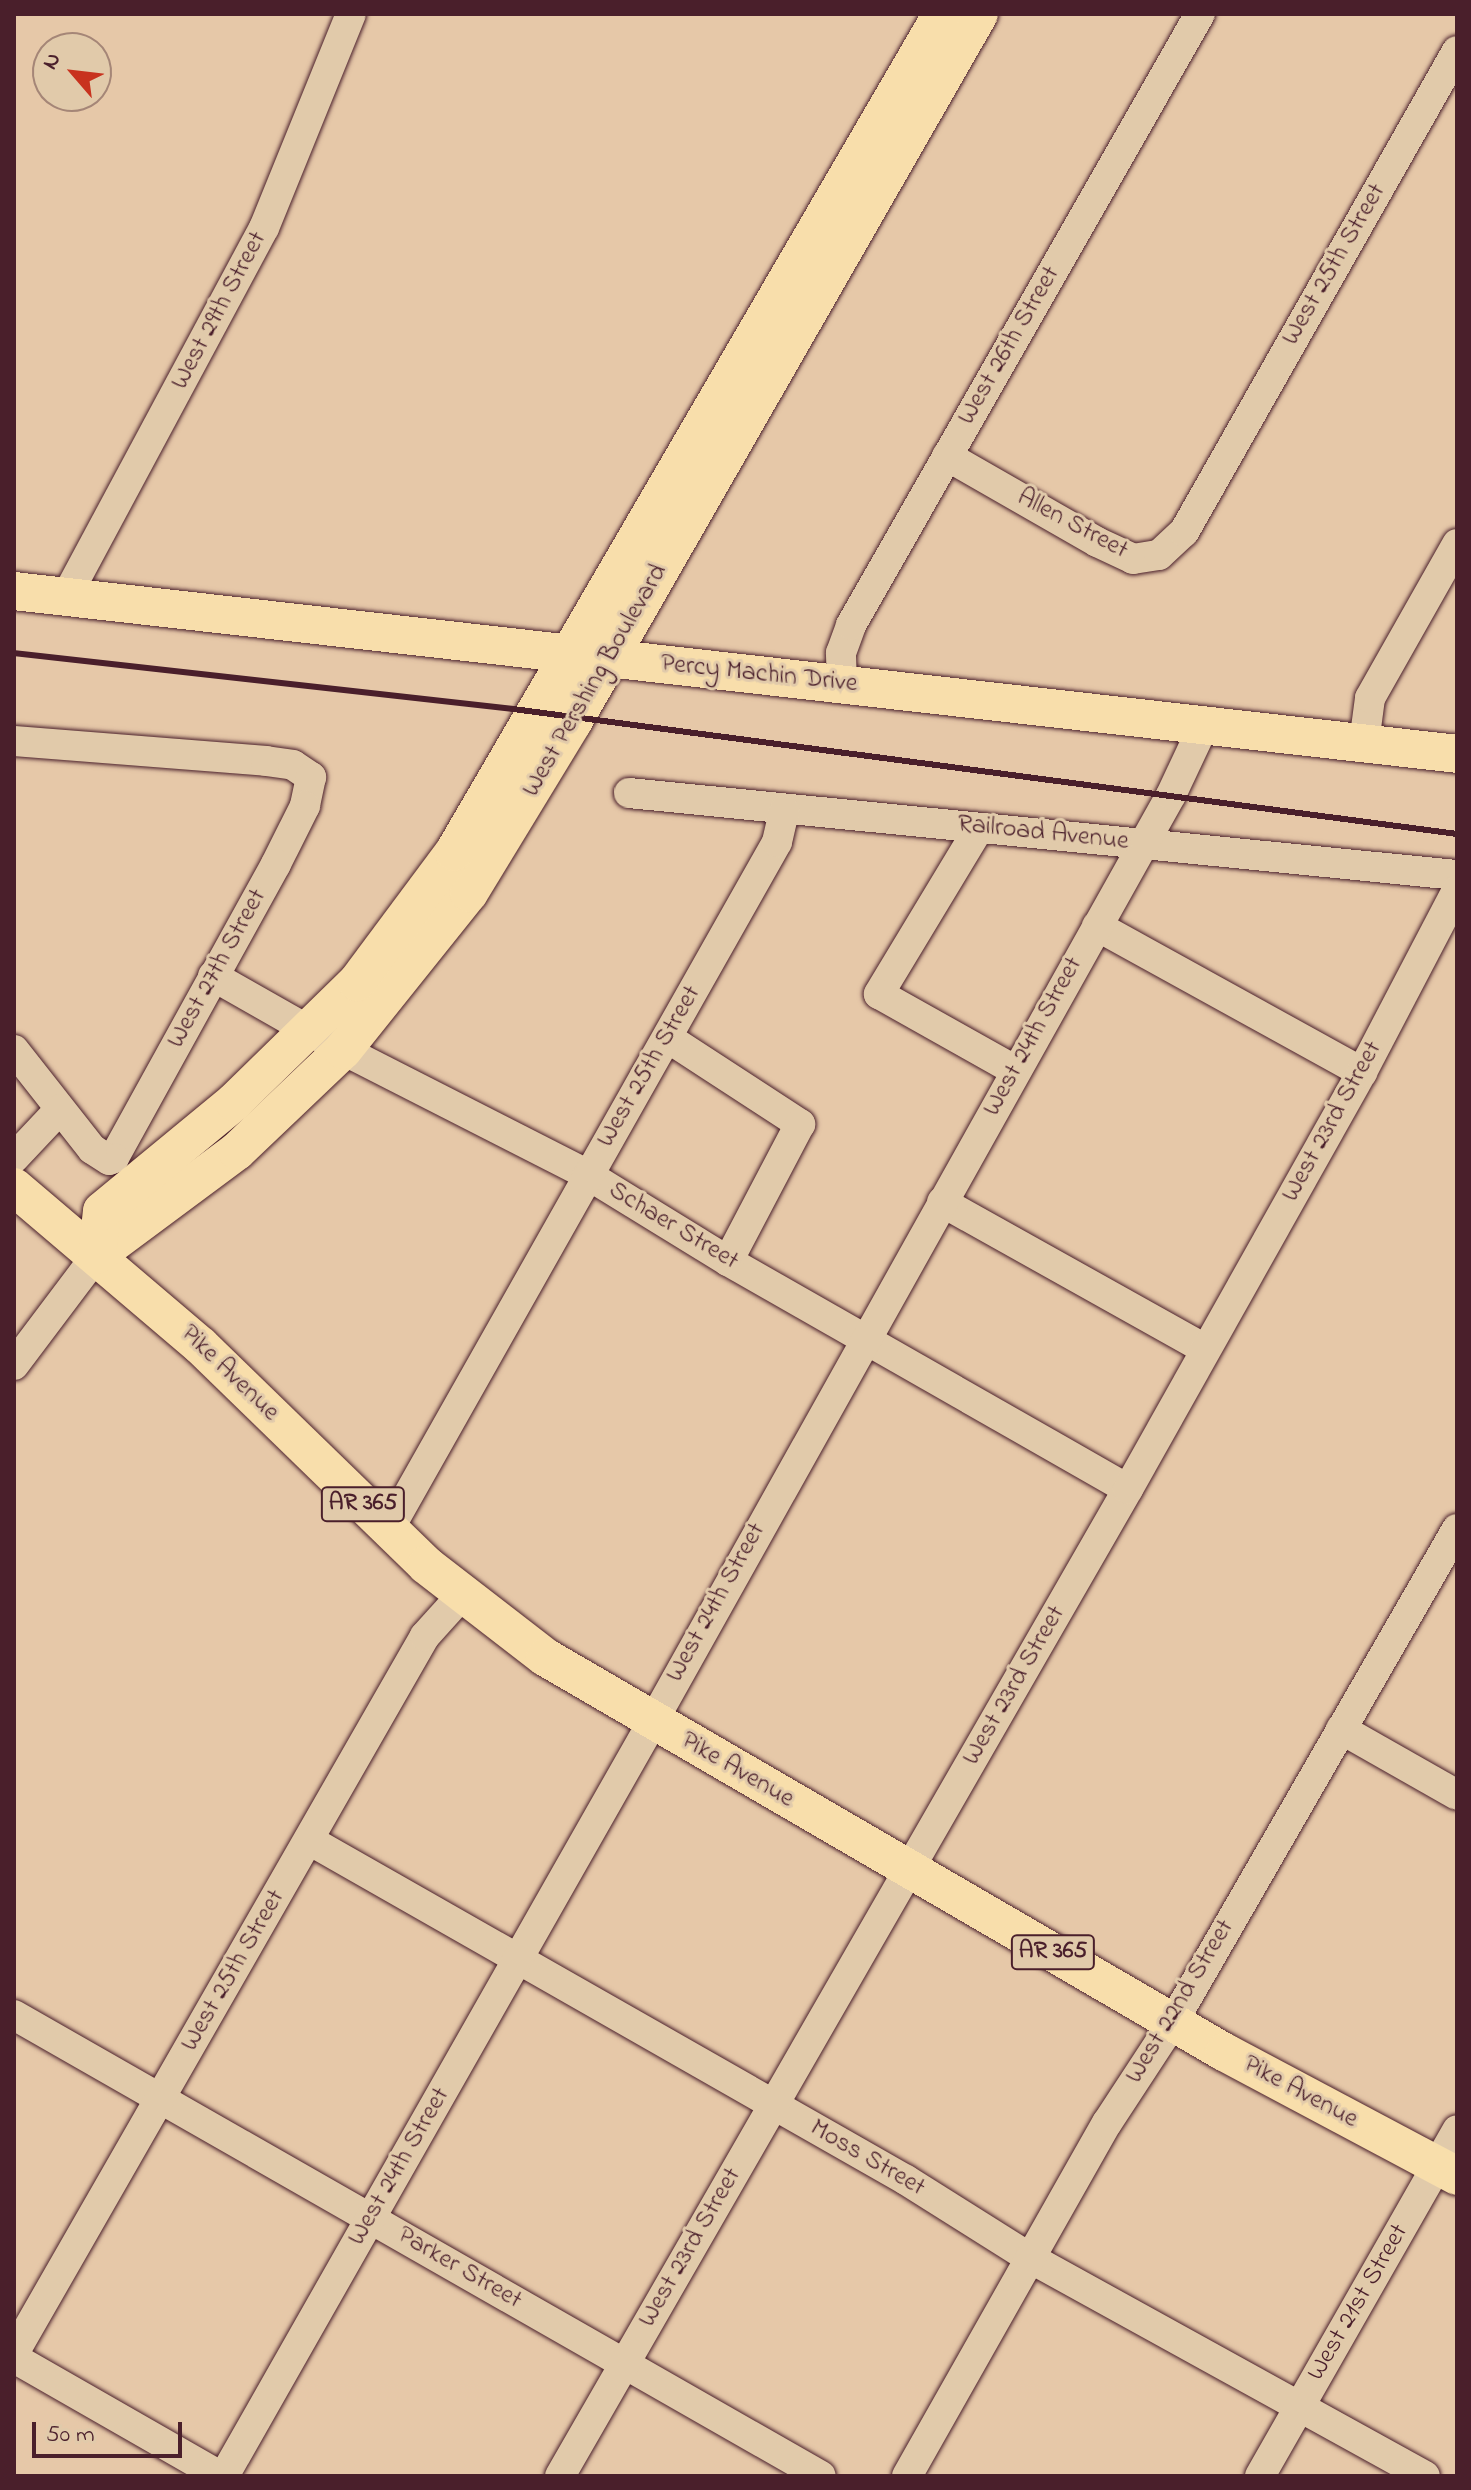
<!DOCTYPE html>
<style>
body{margin:0}
#map{position:relative;width:1471px;height:2490px;overflow:hidden;background:#e6c8a8;font-family:"Indie Flower",sans-serif}
div>[style]{position:absolute}
[style*='--x']{left:calc(var(--x)*1px);top:calc(var(--y)*1px);width:calc(var(--w)*1px);rotate:calc(var(--a)*1deg)}
.roads{filter:drop-shadow(0 0 2px #4a1f2b) drop-shadow(0 0 2px #4a1f2b)}
.minor>*{height:30px;margin:-15px;padding:0 15px;transform-origin:15px;border-radius:15px;background:#e1caaa}
.major>*{height:38px;margin:-19px;padding:0 19px;transform-origin:19px;border-radius:19px;background:#f8deab}
.rail>*{height:6px;margin:-3px;padding:0 3px;transform-origin:3px;border-radius:3px;background:#4a1f2b}
span{translate:-50% -50%;white-space:nowrap;text-align:center;line-height:1.15;-webkit-text-stroke:6px #e1caaa;paint-order:stroke}
.shield-label span{padding:2px 6px;background:#e1caaa;border:2px solid;border-radius:6px;-webkit-text-stroke-width:0}
.shield-label{font-size:24px;color:#4a1f2b;font-weight:700}
.street-label{font-size:26px;color:#4a1f2b}
.frame{position:absolute;inset:0;border:16px solid #4a1f2b;pointer-events:none}
.north{position:absolute;left:32px;top:32px;width:80px;height:80px;box-sizing:border-box;background:#e1caaa;border:2px solid #a58677;border-radius:50%;rotate:298deg;font-size:22px;font-weight:700;line-height:32px;text-align:center;color:#4a1f2b}
.north::after{content:'';display:block;margin:auto;width:28px;height:36px;background:#c8321e;clip-path:polygon(50% 0,100% 100%,50% 72%,0 100%)}
.scale{position:absolute;left:32px;top:2422px;width:150px;height:36px;box-sizing:border-box;border:4px solid #4a1f2b;border-top:0;padding-left:10px;font-size:24px;line-height:28px;white-space:nowrap;color:#4a1f2b;-webkit-text-stroke:6px #e1caaa;paint-order:stroke}
</style>
<div id="map">
<div class="roads">
<div class="minor">
<i style="--x:947;--y:456;--w:173;--a:29.8"></i>
<i style="--x:1097;--y:542;--w:40;--a:25"></i>
<i style="--x:1133;--y:559;--w:26;--a:-9"></i>
<i style="--x:1159;--y:555;--w:34;--a:-43"></i>
<i style="--x:1184;--y:532;--w:553;--a:-60.42"></i>
<i style="--x:66;--y:597;--w:419;--a:-61.8"></i>
<i style="--x:264;--y:228;--w:231;--a:-67.9"></i>
<i style="--x:842;--y:684;--w:31;--a:-92"></i>
<i style="--x:841;--y:653;--w:30;--a:-70"></i>
<i style="--x:851;--y:625;--w:704;--a:-60.27"></i>
<i style="--x:14;--y:741;--w:253;--a:4.5"></i>
<i style="--x:266;--y:761;--w:27;--a:8"></i>
<i style="--x:293;--y:765;--w:22;--a:34"></i>
<i style="--x:311;--y:777;--w:30;--a:102"></i>
<i style="--x:305;--y:806;--w:65;--a:116.6"></i>
<i style="--x:276;--y:864;--w:336;--a:118.9"></i>
<i style="--x:114;--y:1158;--w:5;--a:158"></i>
<i style="--x:109;--y:1160;--w:20;--a:-147"></i>
<i style="--x:92;--y:1149;--w:126;--a:-128.2"></i>
<i style="--x:1364;--y:743;--w:45;--a:-82.4"></i>
<i style="--x:1370;--y:698;--w:177;--a:-60.5"></i>
<i style="--x:629;--y:793;--w:832;--a:5.66"></i>
<i style="--x:979;--y:828;--w:194;--a:121.1"></i>
<i style="--x:879;--y:994;--w:157;--a:29.3"></i>
<i style="--x:1097;--y:926;--w:303;--a:28.9"></i>
<i style="--x:213;--y:976;--w:150;--a:29.6"></i>
<i style="--x:343;--y:1050;--w:275;--a:27"></i>
<i style="--x:588;--y:1175;--w:164;--a:31.6"></i>
<i style="--x:728;--y:1261;--w:460;--a:29.7"></i>
<i style="--x:668;--y:1038;--w:158;--a:33.1"></i>
<i style="--x:800;--y:1124;--w:155;--a:117.7"></i>
<i style="--x:14;--y:1158;--w:67;--a:-46.8"></i>
<i style="--x:942;--y:1202;--w:301;--a:29.2"></i>
<i style="--x:14;--y:1365;--w:138;--a:-53"></i>
<i style="--x:389;--y:1529;--w:789;--a:-60.54"></i>
<i style="--x:777;--y:842;--w:32;--a:-77"></i>
<i style="--x:1341;--y:1729;--w:133;--a:29.6"></i>
<i style="--x:309;--y:1840;--w:687;--a:29.66"></i>
<i style="--x:906;--y:2180;--w:146;--a:32.2"></i>
<i style="--x:1030;--y:2258;--w:451;--a:28.9"></i>
<i style="--x:14;--y:2015;--w:929;--a:29.74"></i>
<i style="--x:14;--y:2353;--w:826;--a:-60.18"></i>
<i style="--x:425;--y:1636;--w:55;--a:-47.9"></i>
<i style="--x:14;--y:2358;--w:237;--a:29.8"></i>
<i style="--x:224;--y:2476;--w:866;--a:-60.39"></i>
<i style="--x:652;--y:1723;--w:1063;--a:-60.78"></i>
<i style="--x:1171;--y:795;--w:77;--a:-64.8"></i>
<i style="--x:560;--y:2476;--w:1139;--a:-60.08"></i>
<i style="--x:1128;--y:1489;--w:478;--a:-60.7"></i>
<i style="--x:1362;--y:1072;--w:205;--a:-62.4"></i>
<i style="--x:907;--y:2476;--w:406;--a:-60.5"></i>
<i style="--x:1107;--y:2123;--w:121;--a:-56.8"></i>
<i style="--x:1173;--y:2022;--w:569;--a:-60.06"></i>
<i style="--x:1260;--y:2476;--w:398;--a:-60.3"></i>
</div>
<div class="major">
<i style="--x:14;--y:591;--w:1452;--a:6.44"></i>
<i style="--x:14;--y:1187;--w:245;--a:40.4"></i>
<i style="--x:201;--y:1346;--w:314;--a:44.2"></i>
<i style="--x:426;--y:1565;--w:150;--a:37.7"></i>
<i style="--x:545;--y:1657;--w:786;--a:30.19"></i>
<i style="--x:1224;--y:2052;--w:264;--a:28"></i>
<i style="--x:97;--y:1255;--w:174;--a:-36.6"></i>
<i style="--x:237;--y:1151;--w:146;--a:-43.6"></i>
<i style="--x:343;--y:1050;--w:201;--a:-51.3"></i>
<i style="--x:469;--y:893;--w:200;--a:-58.7"></i>
<i style="--x:573;--y:722;--w:816;--a:-60.17"></i>
<i style="--x:97;--y:1255;--w:44;--a:-83.5"></i>
<i style="--x:102;--y:1211;--w:171;--a:-39.5"></i>
<i style="--x:234;--y:1102;--w:172;--a:-44.3"></i>
<i style="--x:357;--y:982;--w:162;--a:-53.3"></i>
<i style="--x:454;--y:852;--w:970;--a:-59.79"></i>
</div>
</div>
<div class="rail">
<i style="--x:14;--y:653;--w:502;--a:6.4"></i>
<i style="--x:513;--y:709;--w:952;--a:7.54"></i>
</div>
<div class="shield-label">
<span style="left:363px;top:1504px">AR 365</span>
<span style="left:1053px;top:1952px">AR 365</span>
</div>
<div class="street-label">
<span style="left:1335px;top:265px;rotate:-60deg">West 25th Street</span>
<span style="left:220px;top:311px;rotate:-62deg">West 29th Street</span>
<span style="left:1010px;top:346px;rotate:-60deg">West 26th Street</span>
<span style="left:1072px;top:525px;rotate:28deg">Allen Street</span>
<span style="left:759px;top:675px;rotate:6deg">Percy Machin Drive</span>
<span style="left:596px;top:681px;rotate:-60deg">West Pershing Boulevard</span>
<span style="left:1043px;top:834px;rotate:6deg">Railroad Avenue</span>
<span style="left:218px;top:969px;rotate:-61deg">West 27th Street</span>
<span style="left:1034px;top:1037px;rotate:-61deg">West 24th Street</span>
<span style="left:650px;top:1067px;rotate:-60deg">West 25th Street</span>
<span style="left:1333px;top:1122px;rotate:-61deg">West 23rd Street</span>
<span style="left:673px;top:1227px;rotate:31deg">Schaer Street</span>
<span style="left:229px;top:1374px;rotate:44deg">Pike Avenue</span>
<span style="left:717px;top:1603px;rotate:-61deg">West 24th Street</span>
<span style="left:1015px;top:1686px;rotate:-60deg">West 23rd Street</span>
<span style="left:737px;top:1771px;rotate:30deg">Pike Avenue</span>
<span style="left:234px;top:1971px;rotate:-60deg">West 25th Street</span>
<span style="left:1181px;top:2002px;rotate:-59deg">West 22nd Street</span>
<span style="left:1300px;top:2093px;rotate:28deg">Pike Avenue</span>
<span style="left:867px;top:2159px;rotate:30deg">Moss Street</span>
<span style="left:400px;top:2167px;rotate:-60deg">West 24th Street</span>
<span style="left:691px;top:2248px;rotate:-60deg">West 23rd Street</span>
<span style="left:459px;top:2269px;rotate:30deg">Parker Street</span>
<span style="left:1359px;top:2303px;rotate:-60deg">West 21st Street</span>
</div>
<div class="frame"></div>
<div class="north">N</div>
<div class="scale">50 m</div>
</div>
